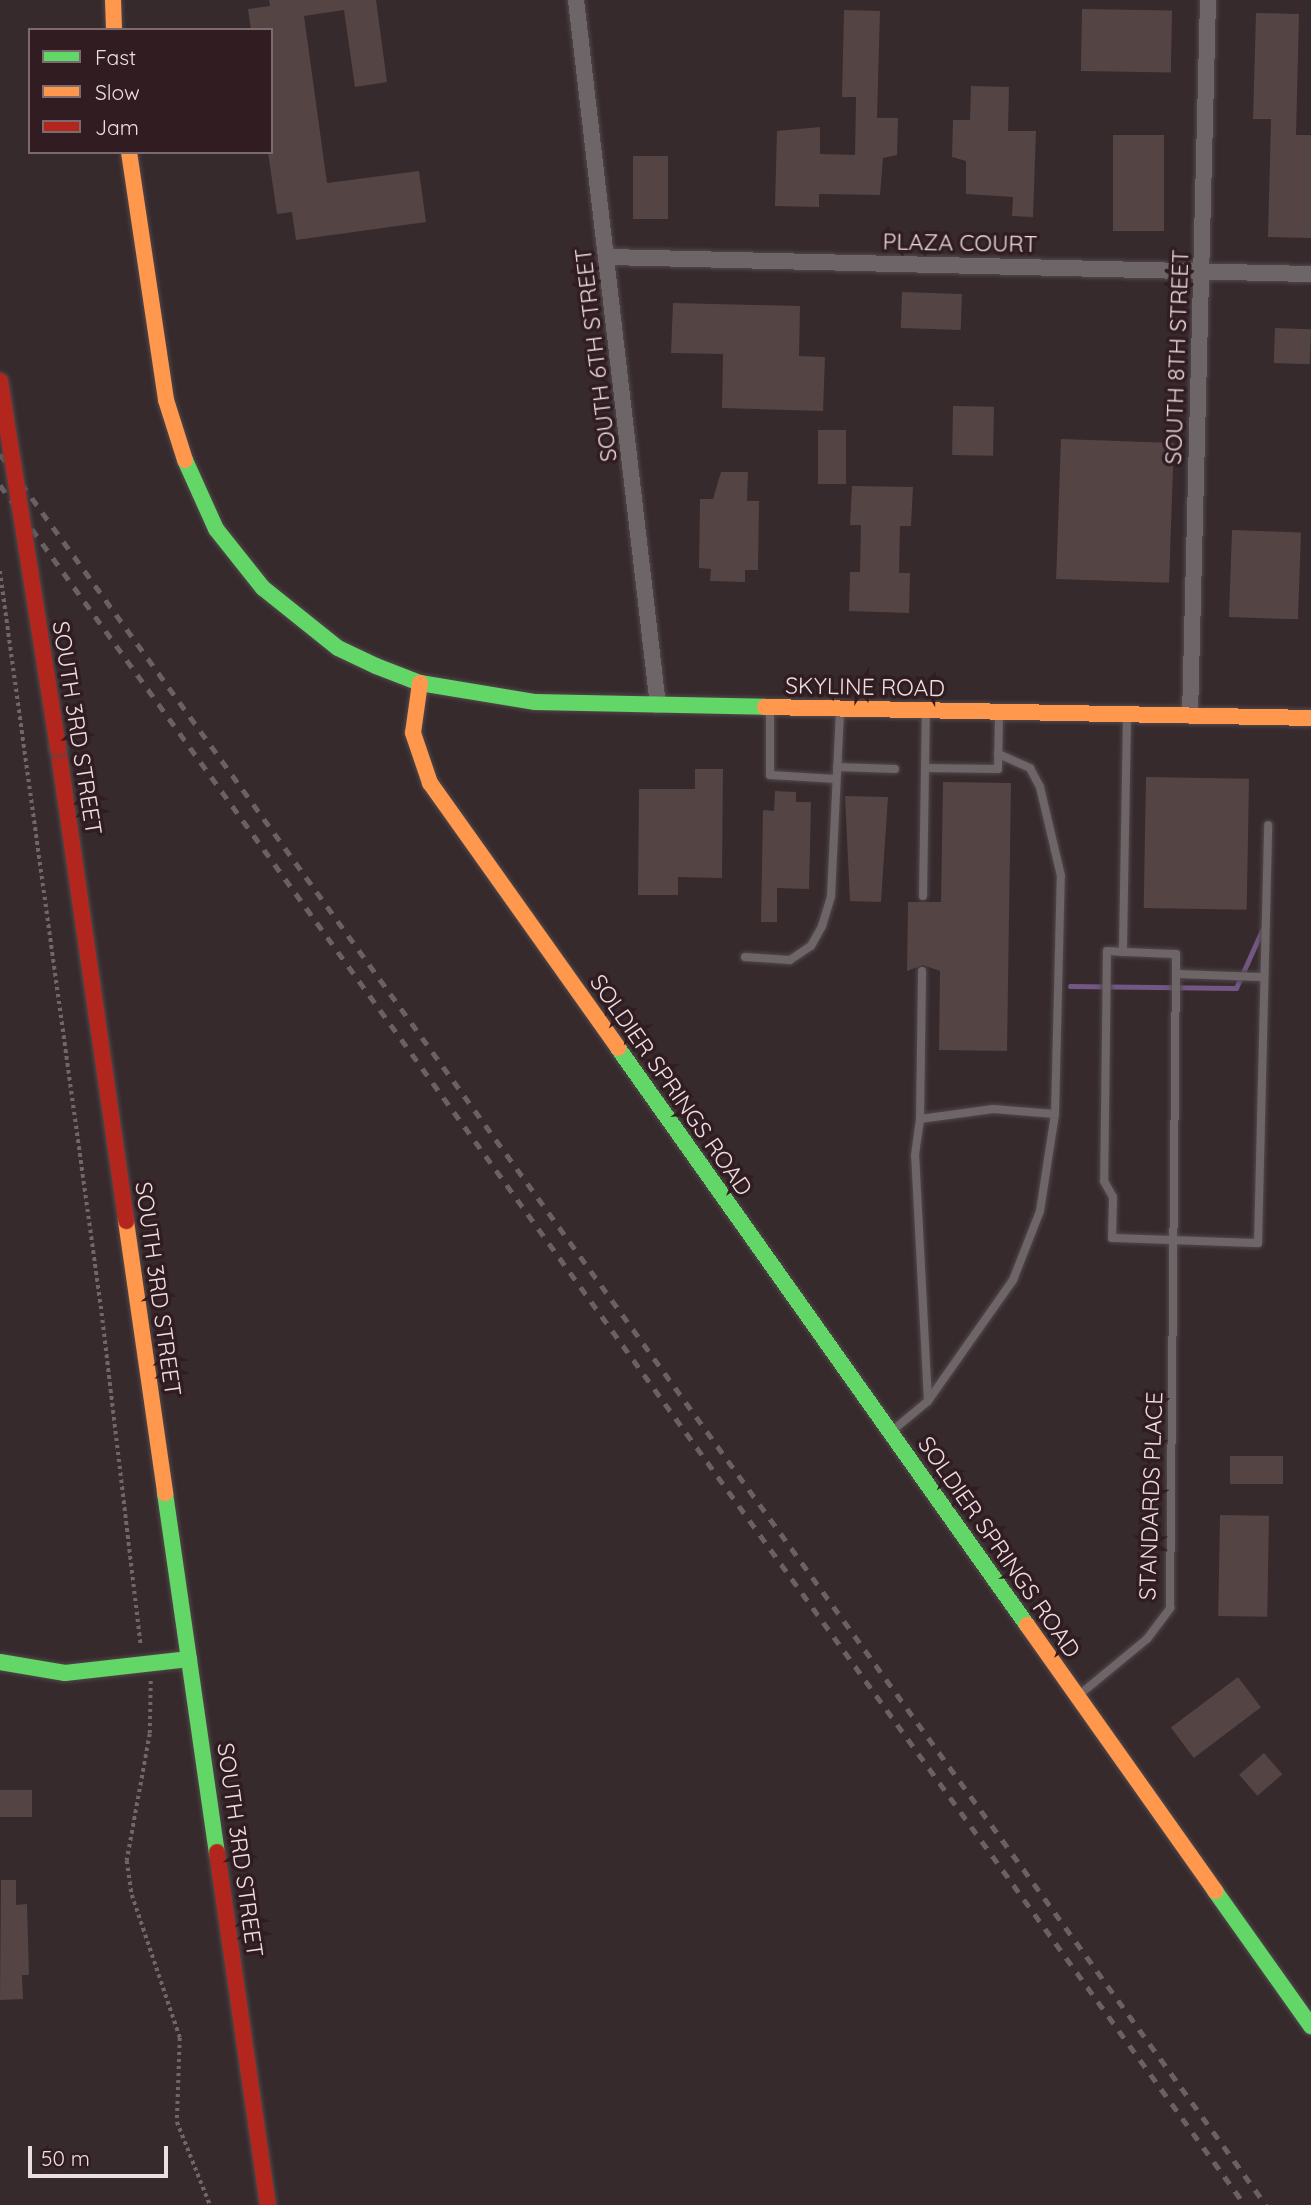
<!DOCTYPE html>
<style>
body{margin:0}
#map{position:relative;width:1311px;height:2205px;overflow:hidden;background:#362a2d;font-family:Quicksand,sans-serif}
div>[style]{position:absolute}
[style*='--x']{left:calc(var(--x)*1px);top:calc(var(--y)*1px);width:calc(var(--w)*1px);rotate:calc(var(--a)*1deg)}
.stream>*{height:5px;margin:-2.5px;padding:0 2.5px;transform-origin:2.5px;border-radius:2.5px;background:#725784}
.building>*{inset:0;background:#544;transform-origin:0 0}
.path>*{height:3.5px;margin-top:-1.75px;transform-origin:0;background:repeating-linear-gradient(90deg,#706769 0 3.5px,transparent 0 7px)}
.roads{filter:drop-shadow(0 0 2px #52484a) drop-shadow(0 0 2px #52484a)}
.lane>*{height:8px;margin:-4px;padding:0 4px;transform-origin:4px;border-radius:4px;background:#6d6567}
.street>*{height:16px;margin:-8px;padding:0 8px;transform-origin:8px;border-radius:8px;background:#6d6567}
.fast>*{height:16px;margin:-8px;padding:0 8px;transform-origin:8px;border-radius:8px;background:#63d668}
.slow>*{height:16px;margin:-8px;padding:0 8px;transform-origin:8px;border-radius:8px;background:#ff974d}
.jam>*{height:16px;margin:-8px;padding:0 8px;transform-origin:8px;border-radius:8px;background:#b3261e}
.rail>*{height:5px;margin-top:-2.5px;transform-origin:0;background:repeating-linear-gradient(90deg,#6a6163 0 9px,transparent 0 18px)}
.bridges{filter:drop-shadow(0 0 2px #52484a) drop-shadow(0 0 2px #52484a)}
.jam-bridge>*{height:16px;margin:-8px;padding:0 8px;transform-origin:8px;border-radius:8px;background:#b3261e}
span{translate:-50% -50%;white-space:nowrap;text-align:center;line-height:1.15;-webkit-text-stroke:7px #301c21;paint-order:stroke}
.street-label{font-size:23px;color:#ecdee1}
.legend{position:absolute;left:28px;top:28px;width:245px;height:126px;box-sizing:border-box;background:#301c21;border:2px solid #7b6a6e;margin:0;padding:9px 12px;list-style:none;font-size:21px;color:#ecdee1}
.legend li{display:flex;align-items:center;gap:14px;height:35px}
.legend b{width:35px;border:2px solid #7b6a6e}
.scale{position:absolute;left:28px;top:2146px;width:140px;height:32px;box-sizing:border-box;border:4px solid #ecdee1;border-top:0;padding-left:9px;font-size:21px;line-height:24px;white-space:nowrap;color:#ecdee1;-webkit-text-stroke:5px #301c21;paint-order:stroke}
</style>
<div id="map">
<div class="stream">
<i style="--x:1070;--y:986;--w:166;--a:0.7"></i>
<i style="--x:1236;--y:988;--w:66;--a:-65.8"></i>
</div>
<div class="building">
<i style="clip-path:polygon(269px 0,376px 0,387px 82px,355px 87px,344px 10px,304px 16px,327px 183px,419px 171px,426px 222px,296px 240px,292px 212px,277px 214px,268px 152px,271px 30px,251px 30px,248px 9px,270px 6px)"></i>
<i style="left:1082px;top:9px;width:90px;height:62px;rotate:1deg"></i>
<i style="clip-path:polygon(844px 10px,880px 11px,877px 118px,898px 118px,897px 155px,883px 158px,880px 195px,819px 194px,819px 207px,775px 206px,777px 131px,820px 127px,820px 154px,855px 155px,856px 97px,842px 97px)"></i>
<i style="clip-path:polygon(1256px 13px,1299px 14px,1296px 135px,1311px 135px,1311px 238px,1268px 237px,1271px 119px,1253px 119px)"></i>
<i style="clip-path:polygon(971px 86px,1009px 87px,1008px 131px,1036px 131px,1033px 217px,1012px 216px,1013px 197px,966px 194px,966px 161px,952px 157px,953px 120px,970px 120px)"></i>
<i style="left:1113px;top:135px;width:51px;height:96px"></i>
<i style="left:633px;top:156px;width:35px;height:63px"></i>
<i style="left:902px;top:292px;width:60px;height:36px;rotate:2deg"></i>
<i style="clip-path:polygon(673px 303px,800px 306px,799px 356px,825px 357px,823px 411px,722px 408px,723px 354px,671px 353px)"></i>
<i style="left:1275px;top:328px;width:36px;height:35px;rotate:2deg"></i>
<i style="left:953px;top:406px;width:41px;height:49px;rotate:1deg"></i>
<i style="left:818px;top:430px;width:28px;height:54px"></i>
<i style="left:1061px;top:439px;width:113px;height:140px;rotate:2deg"></i>
<i style="clip-path:polygon(721px 472px,748px 472px,747px 501px,759px 501px,758px 570px,745px 570px,745px 582px,710px 581px,711px 569px,699px 568px,700px 499px,713px 499px)"></i>
<i style="clip-path:polygon(852px 486px,913px 487px,911px 526px,900px 526px,899px 573px,910px 573px,909px 613px,849px 611px,850px 572px,860px 572px,861px 525px,850px 525px)"></i>
<i style="left:1232px;top:530px;width:69px;height:87px;rotate:2deg"></i>
<i style="clip-path:polygon(695px 769px,723px 769px,722px 878px,678px 877px,678px 895px,638px 895px,639px 789px,695px 789px)"></i>
<i style="left:1146px;top:777px;width:103px;height:131px;rotate:1deg"></i>
<i style="clip-path:polygon(943px 782px,1011px 783px,1007px 1051px,939px 1050px,940px 971px,923px 965px,907px 971px,908px 902px,941px 902px)"></i>
<i style="clip-path:polygon(775px 791px,796px 792px,796px 802px,811px 802px,809px 889px,777px 888px,777px 922px,761px 922px,763px 810px,774px 811px)"></i>
<i style="clip-path:polygon(845px 796px,888px 797px,881px 902px,850px 901px)"></i>
<i style="left:1230px;top:1456px;width:53px;height:28px"></i>
<i style="left:1220px;top:1515px;width:49px;height:101px;rotate:1deg"></i>
<i style="left:1238px;top:1677px;width:38px;height:84px;rotate:53deg"></i>
<i style="left:1264px;top:1753px;width:28px;height:33px;rotate:49deg"></i>
<i style="left:0;top:1790px;width:32px;height:27px"></i>
<i style="clip-path:polygon(1px 1880px,16px 1880px,16px 1905px,27px 1904px,29px 1975px,22px 1975px,23px 1999px,0 2000px)"></i>
</div>
<div class="path">
<i style="--x:0;--y:571;--w:742;--a:82.18"></i>
<i style="--x:101;--y:1306;--w:341;--a:83.3"></i>
<i style="--x:151;--y:1681;--w:53;--a:91.1"></i>
<i style="--x:150;--y:1734;--w:129;--a:100.3"></i>
<i style="--x:127;--y:1861;--w:34;--a:82"></i>
<i style="--x:132;--y:1895;--w:151;--a:71.4"></i>
<i style="--x:180;--y:2038;--w:84;--a:92"></i>
<i style="--x:177;--y:2122;--w:89;--a:68.3"></i>
</div>
<div class="roads">
<div class="lane">
<i style="--x:770;--y:710;--w:65;--a:90"></i>
<i style="--x:770;--y:775;--w:66;--a:3.5"></i>
<i style="--x:1127;--y:718;--w:234;--a:91"></i>
<i style="--x:1123;--y:952;--w:16;--a:-176"></i>
<i style="--x:1107;--y:951;--w:230;--a:90.7"></i>
<i style="--x:1104;--y:1181;--w:18;--a:61"></i>
<i style="--x:1113;--y:1197;--w:41;--a:91.4"></i>
<i style="--x:1112;--y:1238;--w:146;--a:2"></i>
<i style="--x:1258;--y:1243;--w:418;--a:-88.6"></i>
<i style="--x:837;--y:767;--w:58;--a:2"></i>
<i style="--x:926;--y:768;--w:72;--a:0.8"></i>
<i style="--x:998;--y:769;--w:54;--a:-88.9"></i>
<i style="--x:923;--y:896;--w:182;--a:-89.1"></i>
<i style="--x:745;--y:957;--w:45;--a:3.8"></i>
<i style="--x:790;--y:960;--w:25;--a:-34"></i>
<i style="--x:811;--y:946;--w:23;--a:-61"></i>
<i style="--x:822;--y:926;--w:31;--a:-73"></i>
<i style="--x:831;--y:896;--w:187;--a:-87.2"></i>
<i style="--x:1176;--y:974;--w:86;--a:2"></i>
<i style="--x:920;--y:1119;--w:148;--a:-89.2"></i>
<i style="--x:928;--y:1401;--w:246;--a:-93"></i>
<i style="--x:915;--y:1155;--w:36;--a:-82"></i>
<i style="--x:920;--y:1119;--w:74;--a:-7.8"></i>
<i style="--x:993;--y:1109;--w:62;--a:4.6"></i>
<i style="--x:892;--y:1431;--w:47;--a:-39.8"></i>
<i style="--x:928;--y:1401;--w:148;--a:-54.9"></i>
<i style="--x:1013;--y:1280;--w:74;--a:-68.6"></i>
<i style="--x:1040;--y:1211;--w:98;--a:-81.2"></i>
<i style="--x:1055;--y:1114;--w:238;--a:-88.6"></i>
<i style="--x:1061;--y:876;--w:91;--a:-103.3"></i>
<i style="--x:1040;--y:787;--w:21;--a:-118"></i>
<i style="--x:1030;--y:768;--w:35;--a:-156"></i>
<i style="--x:1079;--y:1695;--w:88;--a:-39.5"></i>
<i style="--x:1147;--y:1639;--w:39;--a:-53"></i>
<i style="--x:1170;--y:1608;--w:654;--a:-89.47"></i>
<i style="--x:1176;--y:954;--w:53;--a:-177.8"></i>
</div>
<div class="street">
<i style="--x:576;--y:0;--w:710;--a:83.37"></i>
<i style="--x:608;--y:257;--w:703;--a:1.39"></i>
<i style="--x:1190;--y:716;--w:716;--a:-88.56"></i>
</div>
<div class="fast">
<i style="--x:185;--y:460;--w:76;--a:65.8"></i>
<i style="--x:216;--y:529;--w:75;--a:51.5"></i>
<i style="--x:263;--y:588;--w:96;--a:38.7"></i>
<i style="--x:338;--y:648;--w:42;--a:25.3"></i>
<i style="--x:376;--y:666;--w:47;--a:21.1"></i>
<i style="--x:420;--y:683;--w:117;--a:9.4"></i>
<i style="--x:535;--y:702;--w:230;--a:1.2"></i>
<i style="--x:618;--y:1048;--w:707;--a:54.67"></i>
<i style="--x:165;--y:1493;--w:363;--a:81.8"></i>
<i style="--x:0;--y:1662;--w:66;--a:9.6"></i>
<i style="--x:65;--y:1673;--w:125;--a:-6.4"></i>
<i style="--x:1215;--y:1891;--w:166;--a:54.6"></i>
</div>
<div class="slow">
<i style="--x:113;--y:0;--w:30;--a:88"></i>
<i style="--x:129;--y:152;--w:251;--a:81.5"></i>
<i style="--x:166;--y:400;--w:63;--a:72.4"></i>
<i style="--x:420;--y:683;--w:50;--a:98"></i>
<i style="--x:413;--y:733;--w:53;--a:71.2"></i>
<i style="--x:430;--y:783;--w:325;--a:54.6"></i>
<i style="--x:765;--y:707;--w:546;--a:1.15"></i>
<i style="--x:126;--y:1221;--w:275;--a:81.8"></i>
<i style="--x:1027;--y:1625;--w:326;--a:54.7"></i>
</div>
<div class="jam">
<i style="--x:58;--y:747;--w:479;--a:81.8"></i>
<i style="--x:217;--y:1852;--w:357;--a:81.8"></i>
</div>
</div>
<div class="rail">
<i style="--x:0;--y:454;--w:2161;--a:54.13"></i>
<i style="--x:0;--y:485;--w:2123;--a:54.1"></i>
</div>
<div class="bridges">
<div class="jam-bridge">
<i style="--x:0;--y:381;--w:371;--a:81"></i>
</div>
</div>
<div class="street-label">
<span style="left:960px;top:243px;rotate:1deg">PLAZA COURT</span>
<span style="left:596px;top:355px;rotate:-97deg">SOUTH 6TH STREET</span>
<span style="left:1177px;top:357px;rotate:-88deg">SOUTH 8TH STREET</span>
<span style="left:865px;top:687px;rotate:1deg">SKYLINE ROAD</span>
<span style="left:77px;top:728px;rotate:81deg">SOUTH 3RD STREET</span>
<span style="left:671px;top:1085px;rotate:55deg">SOLDIER SPRINGS ROAD</span>
<span style="left:158px;top:1289px;rotate:82deg">SOUTH 3RD STREET</span>
<span style="left:1151px;top:1496px;rotate:-88deg">STANDARDS PLACE</span>
<span style="left:999px;top:1547px;rotate:55deg">SOLDIER SPRINGS ROAD</span>
<span style="left:240px;top:1850px;rotate:82deg">SOUTH 3RD STREET</span>
</div>
<ul class="legend">
<li><b style="height:9px;background:#63d668"></b>Fast</li>
<li><b style="height:9px;background:#ff974d"></b>Slow</li>
<li><b style="height:9px;background:#b3261e"></b>Jam</li>
</ul>
<div class="scale">50 m</div>
</div>
